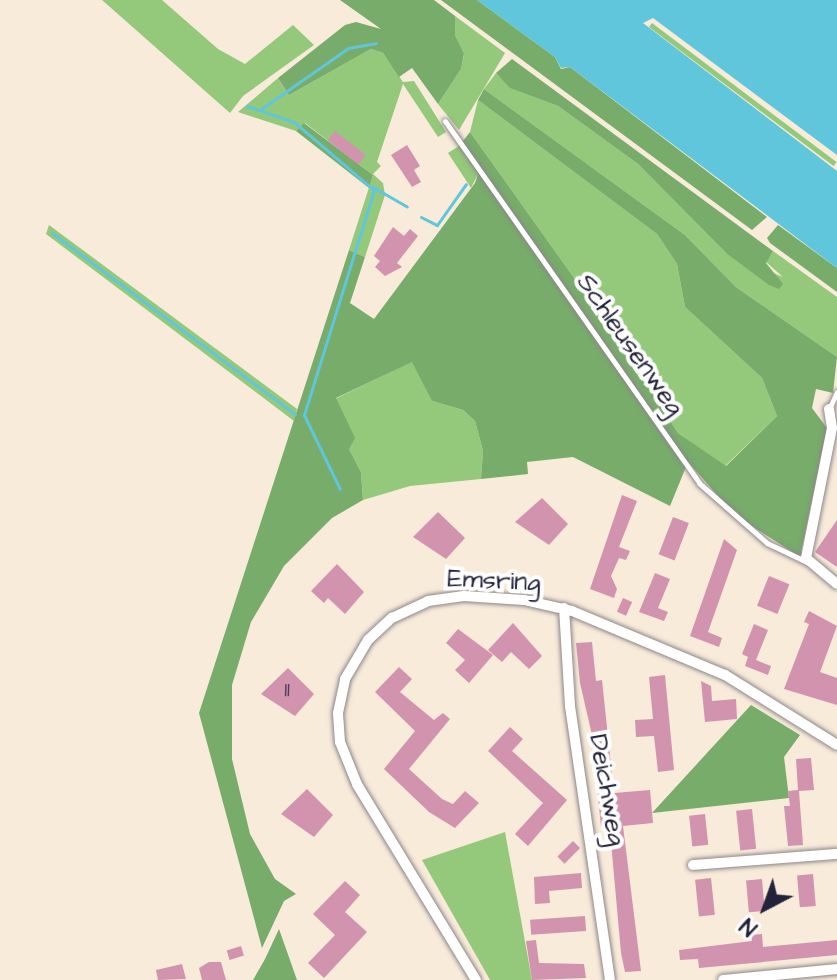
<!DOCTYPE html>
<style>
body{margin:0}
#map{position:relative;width:837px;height:980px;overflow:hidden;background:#f8ebda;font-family:"Architects Daughter",sans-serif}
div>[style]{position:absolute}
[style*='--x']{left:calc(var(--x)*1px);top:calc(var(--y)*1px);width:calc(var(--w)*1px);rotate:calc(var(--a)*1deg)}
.green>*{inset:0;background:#94c87a;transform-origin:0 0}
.forest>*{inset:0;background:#77ac6a}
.water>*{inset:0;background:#5fc6dc}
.stream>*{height:3px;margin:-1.5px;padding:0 1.5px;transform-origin:1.5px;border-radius:1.5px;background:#5fc6dc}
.building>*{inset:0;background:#d293ae;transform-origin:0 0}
.roads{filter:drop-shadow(0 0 2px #8d868a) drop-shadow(0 0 2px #8d868a)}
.service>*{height:5px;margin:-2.5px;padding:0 2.5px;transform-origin:2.5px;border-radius:2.5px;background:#fff}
.minor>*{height:10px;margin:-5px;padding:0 5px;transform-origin:5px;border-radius:5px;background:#fff}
span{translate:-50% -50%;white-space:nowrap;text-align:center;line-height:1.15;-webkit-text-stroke:8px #fff;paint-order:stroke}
.number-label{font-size:22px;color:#4e3e58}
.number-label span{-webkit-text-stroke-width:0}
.street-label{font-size:26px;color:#22223b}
.north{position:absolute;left:725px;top:868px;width:80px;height:80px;-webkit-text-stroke:6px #fff;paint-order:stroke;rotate:221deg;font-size:22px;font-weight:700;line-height:32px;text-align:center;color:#22223b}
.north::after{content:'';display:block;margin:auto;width:28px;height:36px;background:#22223b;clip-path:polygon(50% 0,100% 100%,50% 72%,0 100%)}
</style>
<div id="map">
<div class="green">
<i style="clip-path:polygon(102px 0,162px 0,218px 49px,245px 64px,293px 25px,314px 45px,243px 96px,230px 113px)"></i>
<i style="clip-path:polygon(455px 16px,505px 53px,459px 130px,438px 104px,461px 69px,464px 55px,455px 35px)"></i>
<i style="left:652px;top:23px;width:231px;height:5px;rotate:37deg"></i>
<i style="clip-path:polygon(371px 49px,383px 53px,403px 82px,414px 81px,446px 132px,438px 137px,403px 84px,377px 162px,381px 166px,373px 174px,383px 183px,385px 195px,365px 257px,349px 250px,373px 175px,305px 123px,296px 131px,238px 112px,278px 78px,289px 95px)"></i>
<i style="clip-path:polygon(496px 73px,511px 88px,558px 106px,638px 164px,726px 253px,783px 277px,766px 262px,773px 251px,837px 297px,837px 357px,736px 287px,685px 235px,484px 89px)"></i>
<i style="clip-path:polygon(478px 100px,657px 234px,677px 264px,685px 307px,762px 378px,777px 416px,725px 466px,678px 433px,619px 341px,470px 132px)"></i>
<i style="clip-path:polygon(459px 146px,478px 174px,471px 188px,448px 153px)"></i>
<i style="clip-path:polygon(49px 225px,297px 409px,294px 421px,46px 234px)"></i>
<i style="clip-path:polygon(413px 361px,432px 401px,463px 410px,475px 421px,483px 451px,481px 479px,410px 486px,363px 500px,361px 472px,349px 449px,335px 399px)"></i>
<i style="clip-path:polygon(505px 832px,532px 980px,490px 980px,422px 860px)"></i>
</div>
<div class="forest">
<i style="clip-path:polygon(340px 0,434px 0,455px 16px,455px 35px,464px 54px,461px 69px,438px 104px,412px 68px,399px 77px,383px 53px,371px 49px,289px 95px,278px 78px,345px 25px,356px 22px,381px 29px)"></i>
<i style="clip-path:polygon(441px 0,477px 0,555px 57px,561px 69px,570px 67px,767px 217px,752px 230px)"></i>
<i style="clip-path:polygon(512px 59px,773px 251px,766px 263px,783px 284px,779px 289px,769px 285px,726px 253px,638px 164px,558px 106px,510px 88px,496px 73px)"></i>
<i style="clip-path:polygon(484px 89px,685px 235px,736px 287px,837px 357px,833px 393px,816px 389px,812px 408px,827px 428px,800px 557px,735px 515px,688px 462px,670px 506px,573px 457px,527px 462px,528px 474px,481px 479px,483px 451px,475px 421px,463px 410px,432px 401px,412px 362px,336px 398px,355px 438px,349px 449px,361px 472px,363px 500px,332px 518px,284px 566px,251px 622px,232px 685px,232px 759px,250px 834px,275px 879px,296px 894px,284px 901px,262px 948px,199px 713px,349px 250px,365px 257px,350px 303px,374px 319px,475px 183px,478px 174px,459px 146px,470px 132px,619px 341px,678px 433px,726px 466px,777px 416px,762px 378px,685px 307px,677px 264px,657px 234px,478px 100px)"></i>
<i style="clip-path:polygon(304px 123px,373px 175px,369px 188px,296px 131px)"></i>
<i style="clip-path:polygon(778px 225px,837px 268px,837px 292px,770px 243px,767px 238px)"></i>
<i style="clip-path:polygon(751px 705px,800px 735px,784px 757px,789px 798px,652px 813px)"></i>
<i style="clip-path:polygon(279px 929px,297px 980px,253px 980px,265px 959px)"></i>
</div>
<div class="water">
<i style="clip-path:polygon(477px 0,837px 0,837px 155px,653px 18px,643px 23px,837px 171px,837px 268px,570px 67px,561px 68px,555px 57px)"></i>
</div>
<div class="stream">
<i style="--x:247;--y:106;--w:50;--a:18.8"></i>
<i style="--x:294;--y:122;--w:105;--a:40.4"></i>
<i style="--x:374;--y:190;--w:236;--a:107.3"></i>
<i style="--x:304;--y:415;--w:82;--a:64.1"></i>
<i style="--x:261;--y:109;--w:106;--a:-35"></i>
<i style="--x:348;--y:48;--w:28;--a:-10"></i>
<i style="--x:373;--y:187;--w:39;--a:30"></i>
<i style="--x:421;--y:217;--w:18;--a:27"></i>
<i style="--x:437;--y:225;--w:50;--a:-54.7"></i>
<i style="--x:52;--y:233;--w:303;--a:36.7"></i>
</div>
<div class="building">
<i style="left:335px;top:131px;width:39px;height:12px;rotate:38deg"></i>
<i style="clip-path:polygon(407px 145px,420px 166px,414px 170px,421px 182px,412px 187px,391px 155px)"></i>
<i style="clip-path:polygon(393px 227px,404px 236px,410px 229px,418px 236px,397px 263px,402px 267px,385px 276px,375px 267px,380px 261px,374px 256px)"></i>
<i style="clip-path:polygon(622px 495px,637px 501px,619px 547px,630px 551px,626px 560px,619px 558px,611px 576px,617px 589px,614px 598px,590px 589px)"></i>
<i style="clip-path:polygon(542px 498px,568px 524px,549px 545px,515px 522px)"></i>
<i style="clip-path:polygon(438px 512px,465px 538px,446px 559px,413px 537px)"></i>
<i style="left:673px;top:517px;width:17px;height:40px;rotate:21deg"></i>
<i style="clip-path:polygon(837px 520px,837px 567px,815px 552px)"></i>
<i style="clip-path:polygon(724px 539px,737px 550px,708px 632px,722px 638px,719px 647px,690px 636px)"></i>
<i style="clip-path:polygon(337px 564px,364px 592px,345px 614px,328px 598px,324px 603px,311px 591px)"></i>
<i style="clip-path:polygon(655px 573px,670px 579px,658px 608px,668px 612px,664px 621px,639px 612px)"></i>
<i style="left:769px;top:576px;width:22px;height:32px;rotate:22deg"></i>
<i style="left:623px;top:598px;width:10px;height:15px;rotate:24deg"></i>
<i style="clip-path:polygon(809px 611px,837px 626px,820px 672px,837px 678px,837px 705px,784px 689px,809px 624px,804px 622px)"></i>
<i style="clip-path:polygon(513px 623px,542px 656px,529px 669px,511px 652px,502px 662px,488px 650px)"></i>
<i style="clip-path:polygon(754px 624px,768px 630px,756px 660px,771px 666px,768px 675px,745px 666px,748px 657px,742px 654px)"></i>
<i style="clip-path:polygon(458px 629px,493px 655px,469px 683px,455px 670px,465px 660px,446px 643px)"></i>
<i style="clip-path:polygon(592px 642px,596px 681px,602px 680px,614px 793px,650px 790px,653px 823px,623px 826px,641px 971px,625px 972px,621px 953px,612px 853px,608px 827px,601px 827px,592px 735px,580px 683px,576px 643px)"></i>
<i style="clip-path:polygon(399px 667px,412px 679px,400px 692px,434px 720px,443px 713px,450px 719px,409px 769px,442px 799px,453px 804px,465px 791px,479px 803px,455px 828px,429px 812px,384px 769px,415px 731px,375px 692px)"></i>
<i style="clip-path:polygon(288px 668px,314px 694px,295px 716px,261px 694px)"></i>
<i style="clip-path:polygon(665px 675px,674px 770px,658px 772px,654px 736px,636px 737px,635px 720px,653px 719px,649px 677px)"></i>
<i style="clip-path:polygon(701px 681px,711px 686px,712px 701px,736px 699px,737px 719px,705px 722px)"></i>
<i style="clip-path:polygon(510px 727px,523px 739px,512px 751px,567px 800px,528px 846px,515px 834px,543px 803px,488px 751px)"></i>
<i style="clip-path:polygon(811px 758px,814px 790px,799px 791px,803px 845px,788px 846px,784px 806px,790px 806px,788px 791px,798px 790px,796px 759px)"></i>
<i style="clip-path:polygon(307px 789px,333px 815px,314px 837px,281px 814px)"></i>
<i style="left:752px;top:809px;width:40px;height:16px;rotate:84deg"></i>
<i style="left:705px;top:814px;width:31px;height:16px;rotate:84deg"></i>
<i style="left:573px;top:841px;width:10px;height:22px;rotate:45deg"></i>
<i style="clip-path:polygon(581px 873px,582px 888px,549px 891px,550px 903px,535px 904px,534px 877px)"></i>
<i style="left:813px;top:874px;width:32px;height:16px;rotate:85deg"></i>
<i style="left:711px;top:878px;width:37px;height:16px;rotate:84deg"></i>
<i style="left:762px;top:879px;width:32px;height:16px;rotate:85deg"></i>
<i style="clip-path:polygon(345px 881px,360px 895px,345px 912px,367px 932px,324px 978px,308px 963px,335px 935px,313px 914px)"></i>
<i style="left:585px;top:916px;width:15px;height:55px;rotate:86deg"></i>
<i style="clip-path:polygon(762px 934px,763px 947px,837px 940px,837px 955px,699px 968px,698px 959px,680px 960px,679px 950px,752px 941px,751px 935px)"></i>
<i style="clip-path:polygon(536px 940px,539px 963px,584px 964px,586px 978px,532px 980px,526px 941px)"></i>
<i style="left:241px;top:946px;width:10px;height:15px;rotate:73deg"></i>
<i style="clip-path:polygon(209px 962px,221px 962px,226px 980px,202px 980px,199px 968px)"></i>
<i style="clip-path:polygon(182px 964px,186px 979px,158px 980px,156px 970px)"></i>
</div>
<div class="roads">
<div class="service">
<i style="--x:445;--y:121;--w:442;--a:54.9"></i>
<i style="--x:699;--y:483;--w:91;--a:41.4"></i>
<i style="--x:767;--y:543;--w:44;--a:25.4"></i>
<i style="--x:829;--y:409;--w:19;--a:-65"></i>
</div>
<div class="minor">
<i style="--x:829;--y:409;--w:19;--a:81"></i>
<i style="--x:832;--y:428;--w:133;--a:101.3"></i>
<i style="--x:806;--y:558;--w:40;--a:40"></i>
<i style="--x:564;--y:608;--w:98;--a:86.5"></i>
<i style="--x:570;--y:706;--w:277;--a:81.7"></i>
<i style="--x:693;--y:865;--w:144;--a:-4.4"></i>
<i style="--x:476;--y:980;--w:229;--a:-121.3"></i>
<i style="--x:357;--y:784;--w:45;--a:-112"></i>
<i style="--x:340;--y:742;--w:29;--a:-94"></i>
<i style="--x:338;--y:713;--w:35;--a:-78"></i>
<i style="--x:345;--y:679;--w:45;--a:-59.5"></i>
<i style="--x:368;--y:640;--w:33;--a:-43"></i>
<i style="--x:392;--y:618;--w:40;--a:-25"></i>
<i style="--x:428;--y:601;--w:36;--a:-8"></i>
<i style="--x:464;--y:596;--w:60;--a:3.8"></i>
<i style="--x:524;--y:600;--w:49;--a:12.9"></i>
<i style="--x:572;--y:611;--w:166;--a:22.7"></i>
<i style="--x:725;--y:675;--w:132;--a:32"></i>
<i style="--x:723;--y:980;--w:115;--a:-5.5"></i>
</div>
</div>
<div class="number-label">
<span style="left:287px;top:690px">11</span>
</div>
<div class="street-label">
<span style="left:630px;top:345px;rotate:55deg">Schleusenweg</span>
<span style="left:494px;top:581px;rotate:3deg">Emsring</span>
<span style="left:607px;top:790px;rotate:80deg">Deichweg</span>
</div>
<div class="north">N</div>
</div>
